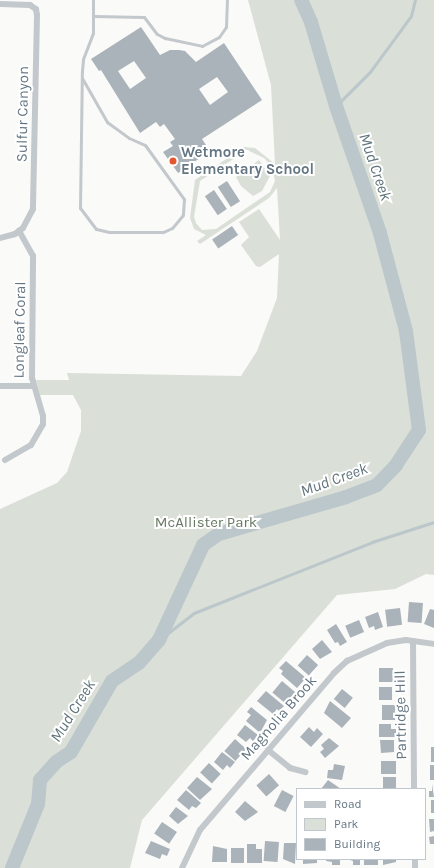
<!DOCTYPE html>
<style>
body{margin:0}
#map{position:relative;width:434px;height:868px;overflow:hidden;background:#fafaf8;font-family:Karla,sans-serif}
div>[style]{position:absolute}
[style*='--x']{left:calc(var(--x)*1px);top:calc(var(--y)*1px);width:calc(var(--w)*1px);rotate:calc(var(--a)*1deg)}
.green>*{inset:0;background:#dadfd7}
.stream>*{height:2.5px;margin:-1.25px;padding:0 1.25px;transform-origin:1.25px;border-radius:1.25px;background:#bbc7cb}
.river>*{height:14px;margin:-7px;padding:0 7px;transform-origin:7px;border-radius:7px;background:#bbc7cb}
.building>*{inset:0;background:#aab3b9;transform-origin:0 0}
.lane>*{height:3px;margin:-1.5px;padding:0 1.5px;transform-origin:1.5px;border-radius:1.5px;background:#c3c8cc}
.street>*{height:6px;margin:-3px;padding:0 3px;transform-origin:3px;border-radius:3px;background:#c3c8cc}
.dots>*{width:11px;height:11px;translate:-50% -50%;box-sizing:border-box;border:2px solid #fff;border-radius:50%}
span{translate:-50% -50%;white-space:nowrap;text-align:center;line-height:1.15;-webkit-text-stroke:4px #fff;paint-order:stroke}
.street-label{font-size:15px;color:#657683}
.poi-label{font-size:15px;color:#657683;font-weight:700}
.left{translate:0 -50%;text-align:left}
.park-label{font-size:15px;color:#687a64}
.water-label{font-size:16px;color:#60757c;font-style:italic}
.legend{position:absolute;left:296px;top:788px;width:130px;height:72px;box-sizing:border-box;background:#fff;border:1px solid #c1c8cd;margin:0;padding:5px 7px;list-style:none;font-size:12px;color:#657683}
.legend li{display:flex;align-items:center;gap:8px;height:20px}
.legend b{width:20px;border:1px solid #c1c8cd}
</style>
<div id="map">
<div class="green">
<i style="clip-path:polygon(evenodd,248px 0,434px 0,434px 575px,426px 574px,395px 589px,337px 595px,142px 820px,130px 868px,0 868px,0 509px,57px 483px,67px 472px,81px 431px,81px 410px,73px 395px,40px 395px,36px 380px,69px 380px,67px 373px,241px 376px,257px 351px,277px 298px,279px 254px,260px 267px,256px 266px,241px 245px,249px 237px,239px 222px,259px 209px,280px 240px,277px 188px,269px 198px,200px 244px,197px 241px,206px 235px,194px 229px,190px 218px,195px 180px,244px 147px,255px 148px,275px 164px,271px 85px,248px 0,247px 150px,264px 158px,272px 167px,275px 181px,270px 192px,216px 229px,202px 230px,196px 223px,194px 217px,200px 181px,247px 150px)"></i>
<i style="clip-path:polygon(259px 160px,270px 176px,262px 191px,253px 196px,241px 186px,236px 177px)"></i>
</div>
<div class="stream">
<i style="--x:336;--y:106;--w:48;--a:-45"></i>
<i style="--x:370;--y:72;--w:69;--a:-53.8"></i>
<i style="--x:411;--y:16;--w:16;--a:-76"></i>
<i style="--x:159;--y:640;--w:44;--a:-37.6"></i>
<i style="--x:194;--y:613;--w:192;--a:-21.7"></i>
<i style="--x:372;--y:542;--w:65;--a:-17.9"></i>
</div>
<div class="river">
<i style="--x:12;--y:868;--w:69;--a:-67.9"></i>
<i style="--x:38;--y:804;--w:24;--a:-85"></i>
<i style="--x:40;--y:780;--w:24;--a:-48"></i>
<i style="--x:56;--y:762;--w:18;--a:-34"></i>
<i style="--x:71;--y:752;--w:82;--a:-60"></i>
<i style="--x:112;--y:681;--w:32;--a:-34"></i>
<i style="--x:139;--y:663;--w:30;--a:-49"></i>
<i style="--x:159;--y:640;--w:105;--a:-65.1"></i>
<i style="--x:203;--y:545;--w:19;--a:-35"></i>
<i style="--x:219;--y:534;--w:132;--a:-16.2"></i>
<i style="--x:346;--y:497;--w:33;--a:-21"></i>
<i style="--x:377;--y:485;--w:28;--a:-46"></i>
<i style="--x:396;--y:465;--w:42;--a:-56.7"></i>
<i style="--x:419;--y:430;--w:100;--a:-97.5"></i>
<i style="--x:406;--y:331;--w:101;--a:-104.9"></i>
<i style="--x:380;--y:233;--w:134;--a:-109.1"></i>
<i style="--x:336;--y:106;--w:88;--a:-106.6"></i>
<i style="--x:311;--y:22;--w:24;--a:-114"></i>
</div>
<div class="building">
<i style="clip-path:polygon(evenodd,141px 27px,160px 55px,170px 50px,179px 50px,185px 51px,196px 62px,224px 43px,262px 100px,202px 139px,210px 151px,178px 173px,163px 152px,173px 146px,170px 142px,175px 139px,164px 124px,160px 127px,156px 122px,140px 133px,101px 70px,99px 71px,91px 59px,141px 27px,134px 61px,146px 78px,130px 89px,118px 71px,134px 61px,141px 27px,217px 77px,228px 92px,210px 105px,199px 89px,217px 77px)"></i>
<i style="left:227px;top:181px;width:24px;height:11px;rotate:57deg"></i>
<i style="left:214px;top:190px;width:23px;height:11px;rotate:56deg"></i>
<i style="left:232px;top:226px;width:11px;height:24px;rotate:56deg"></i>
<i style="left:409px;top:602px;width:14px;height:20px;rotate:4deg"></i>
<i style="left:400px;top:608px;width:17px;height:15px;rotate:83deg"></i>
<i style="clip-path:polygon(430px 609px,434px 610px,434px 628px,424px 624px)"></i>
<i style="clip-path:polygon(378px 612px,383px 627px,375px 630px,374px 626px,369px 628px,365px 617px)"></i>
<i style="left:359px;top:620px;width:13px;height:15px;rotate:67deg"></i>
<i style="clip-path:polygon(336px 624px,347px 642px,340px 646px,338px 642px,335px 643px,327px 630px)"></i>
<i style="clip-path:polygon(322px 640px,332px 652px,320px 659px,312px 649px)"></i>
<i style="left:307px;top:655px;width:15px;height:14px;rotate:42deg"></i>
<i style="clip-path:polygon(286px 661px,306px 678px,297px 688px,281px 674px,283px 671px,279px 668px)"></i>
<i style="left:379px;top:668px;width:14px;height:14px"></i>
<i style="left:282px;top:681px;width:17px;height:15px;rotate:40deg"></i>
<i style="left:379px;top:687px;width:13px;height:13px"></i>
<i style="left:342px;top:689px;width:14px;height:13px;rotate:39deg"></i>
<i style="clip-path:polygon(266px 691px,284px 706px,279px 711px,277px 709px,273px 714px,257px 701px)"></i>
<i style="clip-path:polygon(330px 701px,351px 718px,342px 728px,324px 713px)"></i>
<i style="left:382px;top:705px;width:13px;height:15px"></i>
<i style="clip-path:polygon(251px 707px,267px 720px,260px 733px,246px 721px,251px 715px,247px 712px)"></i>
<i style="clip-path:polygon(379px 724px,391px 724px,391px 729px,396px 729px,396px 737px,379px 737px)"></i>
<i style="clip-path:polygon(245px 725px,258px 735px,253px 741px,250px 738px,246px 742px,237px 735px)"></i>
<i style="clip-path:polygon(309px 727px,314px 732px,317px 728px,323px 734px,311px 747px,300px 737px)"></i>
<i style="clip-path:polygon(329px 738px,339px 746px,325px 758px,320px 752px,324px 749px,321px 745px)"></i>
<i style="left:235px;top:739px;width:15px;height:16px;rotate:42deg"></i>
<i style="clip-path:polygon(380px 740px,394px 740px,394px 752px,381px 753px)"></i>
<i style="left:431px;top:747px;width:3px;height:15px"></i>
<i style="clip-path:polygon(222px 752px,235px 762px,230px 768px,227px 765px,223px 770px,214px 762px)"></i>
<i style="left:381px;top:761px;width:15px;height:13px"></i>
<i style="left:209px;top:763px;width:16px;height:13px;rotate:43deg"></i>
<i style="clip-path:polygon(334px 764px,345px 766px,342px 780px,327px 778px,328px 770px,333px 770px)"></i>
<i style="left:430px;top:765px;width:4px;height:15px"></i>
<i style="left:269px;top:774px;width:15px;height:17px;rotate:48deg"></i>
<i style="clip-path:polygon(197px 777px,212px 789px,200px 800px,187px 788px)"></i>
<i style="left:383px;top:777px;width:13px;height:12px"></i>
<i style="clip-path:polygon(328px 780px,341px 789px,321px 789px)"></i>
<i style="clip-path:polygon(432px 784px,434px 797px,429px 797px,429px 791px,432px 791px)"></i>
<i style="clip-path:polygon(186px 790px,201px 803px,196px 808px,192px 806px,189px 810px,177px 800px)"></i>
<i style="left:282px;top:790px;width:13px;height:18px;rotate:27deg"></i>
<i style="left:431px;top:800px;width:3px;height:13px"></i>
<i style="clip-path:polygon(245px 801px,258px 812px,245px 821px,235px 812px)"></i>
<i style="clip-path:polygon(176px 807px,188px 816px,178px 824px,169px 816px)"></i>
<i style="clip-path:polygon(429px 819px,434px 819px,434px 831px,430px 832px)"></i>
<i style="left:162px;top:822px;width:18px;height:14px;rotate:34deg"></i>
<i style="clip-path:polygon(434px 836px,434px 844px,430px 844px,429px 837px)"></i>
<i style="clip-path:polygon(151px 841px,170px 849px,167px 856px,162px 854px,160px 859px,145px 853px)"></i>
<i style="left:265px;top:841px;width:14px;height:20px;rotate:4deg"></i>
<i style="clip-path:polygon(284px 843px,296px 843px,295px 864px,283px 859px)"></i>
<i style="clip-path:polygon(247px 844px,256px 844px,256px 849px,262px 849px,262px 863px,247px 863px)"></i>
<i style="clip-path:polygon(213px 846px,227px 849px,227px 862px,212px 862px)"></i>
<i style="left:231px;top:848px;width:13px;height:15px"></i>
<i style="clip-path:polygon(303px 859px,317px 859px,317px 863px,303px 864px)"></i>
<i style="clip-path:polygon(326px 859px,340px 859px,340px 865px,332px 865px,332px 862px,326px 861px)"></i>
<i style="clip-path:polygon(347px 859px,360px 859px,360px 865px,353px 865px,353px 861px)"></i>
<i style="left:364px;top:859px;width:14px;height:6px"></i>
<i style="clip-path:polygon(383px 859px,396px 859px,396px 862px,383px 865px)"></i>
</div>
<div class="lane">
<i style="--x:93;--y:16;--w:51;--a:1.1"></i>
<i style="--x:144;--y:17;--w:21;--a:53"></i>
<i style="--x:157;--y:34;--w:9;--a:27"></i>
<i style="--x:165;--y:38;--w:38;--a:12"></i>
<i style="--x:202;--y:46;--w:19;--a:-28"></i>
<i style="--x:219;--y:37;--w:12;--a:-55"></i>
<i style="--x:226;--y:27;--w:27;--a:-88"></i>
<i style="--x:82;--y:78;--w:51;--a:60.4"></i>
<i style="--x:107;--y:122;--w:27;--a:36"></i>
<i style="--x:129;--y:138;--w:17;--a:24"></i>
<i style="--x:145;--y:145;--w:67;--a:54.2"></i>
<i style="--x:184;--y:199;--w:16;--a:94"></i>
<i style="--x:183;--y:215;--w:17;--a:130"></i>
<i style="--x:172;--y:228;--w:10;--a:156"></i>
<i style="--x:163;--y:232;--w:54;--a:180"></i>
<i style="--x:109;--y:232;--w:13;--a:-167"></i>
<i style="--x:96;--y:229;--w:26;--a:-127"></i>
<i style="--x:80;--y:208;--w:137;--a:-89.2"></i>
<i style="--x:82;--y:71;--w:12;--a:-85"></i>
<i style="--x:83;--y:59;--w:28;--a:-69"></i>
<i style="--x:93;--y:33;--w:33;--a:-90"></i>
</div>
<div class="street">
<i style="--x:0;--y:4;--w:30;--a:2"></i>
<i style="--x:30;--y:5;--w:7;--a:34"></i>
<i style="--x:36;--y:9;--w:6;--a:81"></i>
<i style="--x:37;--y:15;--w:194;--a:91.2"></i>
<i style="--x:33;--y:209;--w:21;--a:118"></i>
<i style="--x:23;--y:228;--w:10;--a:143"></i>
<i style="--x:15;--y:234;--w:16;--a:165"></i>
<i style="--x:0;--y:386;--w:32;--a:0"></i>
<i style="--x:5;--y:460;--w:30;--a:-30"></i>
<i style="--x:31;--y:445;--w:24;--a:-60"></i>
<i style="--x:43;--y:424;--w:8;--a:-90"></i>
<i style="--x:43;--y:416;--w:40;--a:-106"></i>
<i style="--x:32;--y:378;--w:122;--a:-89.5"></i>
<i style="--x:33;--y:256;--w:29;--a:-119"></i>
<i style="--x:413;--y:641;--w:148;--a:89.6"></i>
<i style="--x:268;--y:750;--w:28;--a:39"></i>
<i style="--x:290;--y:768;--w:16;--a:15"></i>
<i style="--x:415;--y:859;--w:9;--a:90"></i>
<i style="--x:182;--y:868;--w:42;--a:-64.7"></i>
<i style="--x:200;--y:830;--w:206;--a:-49.5"></i>
<i style="--x:334;--y:673;--w:18;--a:-43"></i>
<i style="--x:347;--y:661;--w:44;--a:-24.2"></i>
<i style="--x:387;--y:643;--w:19;--a:-9"></i>
<i style="--x:406;--y:640;--w:28;--a:8"></i>
</div>
<div class="dots">
<i style="left:173px;top:161px;background:#e4572e"></i>
</div>
<div class="street-label">
<span style="left:23px;top:114px;rotate:-89deg">Sulfur Canyon</span>
<span style="left:20px;top:330px;rotate:-89deg">Longleaf Coral</span>
<span style="left:401px;top:715px;rotate:-91deg">Partridge Hill</span>
<span style="left:279px;top:718px;rotate:-49deg">Magnolia Brook</span>
</div>
<div class="poi-label">
<span class="left" style="left:181px;top:161px">Wetmore<br>Elementary School</span>
</div>
<div class="park-label">
<span style="left:206px;top:523px">McAllister Park</span>
</div>
<div class="water-label">
<span style="left:375px;top:167px;rotate:71deg">Mud Creek</span>
<span style="left:334px;top:480px;rotate:-20deg">Mud Creek</span>
<span style="left:73px;top:711px;rotate:-58deg">Mud Creek</span>
</div>
<ul class="legend">
<li><b style="height:5px;background:#c3c8cc"></b>Road</li>
<li><b style="height:11px;background:#dadfd7"></b>Park</li>
<li><b style="height:11px;background:#aab3b9"></b>Building</li>
</ul>
</div>
